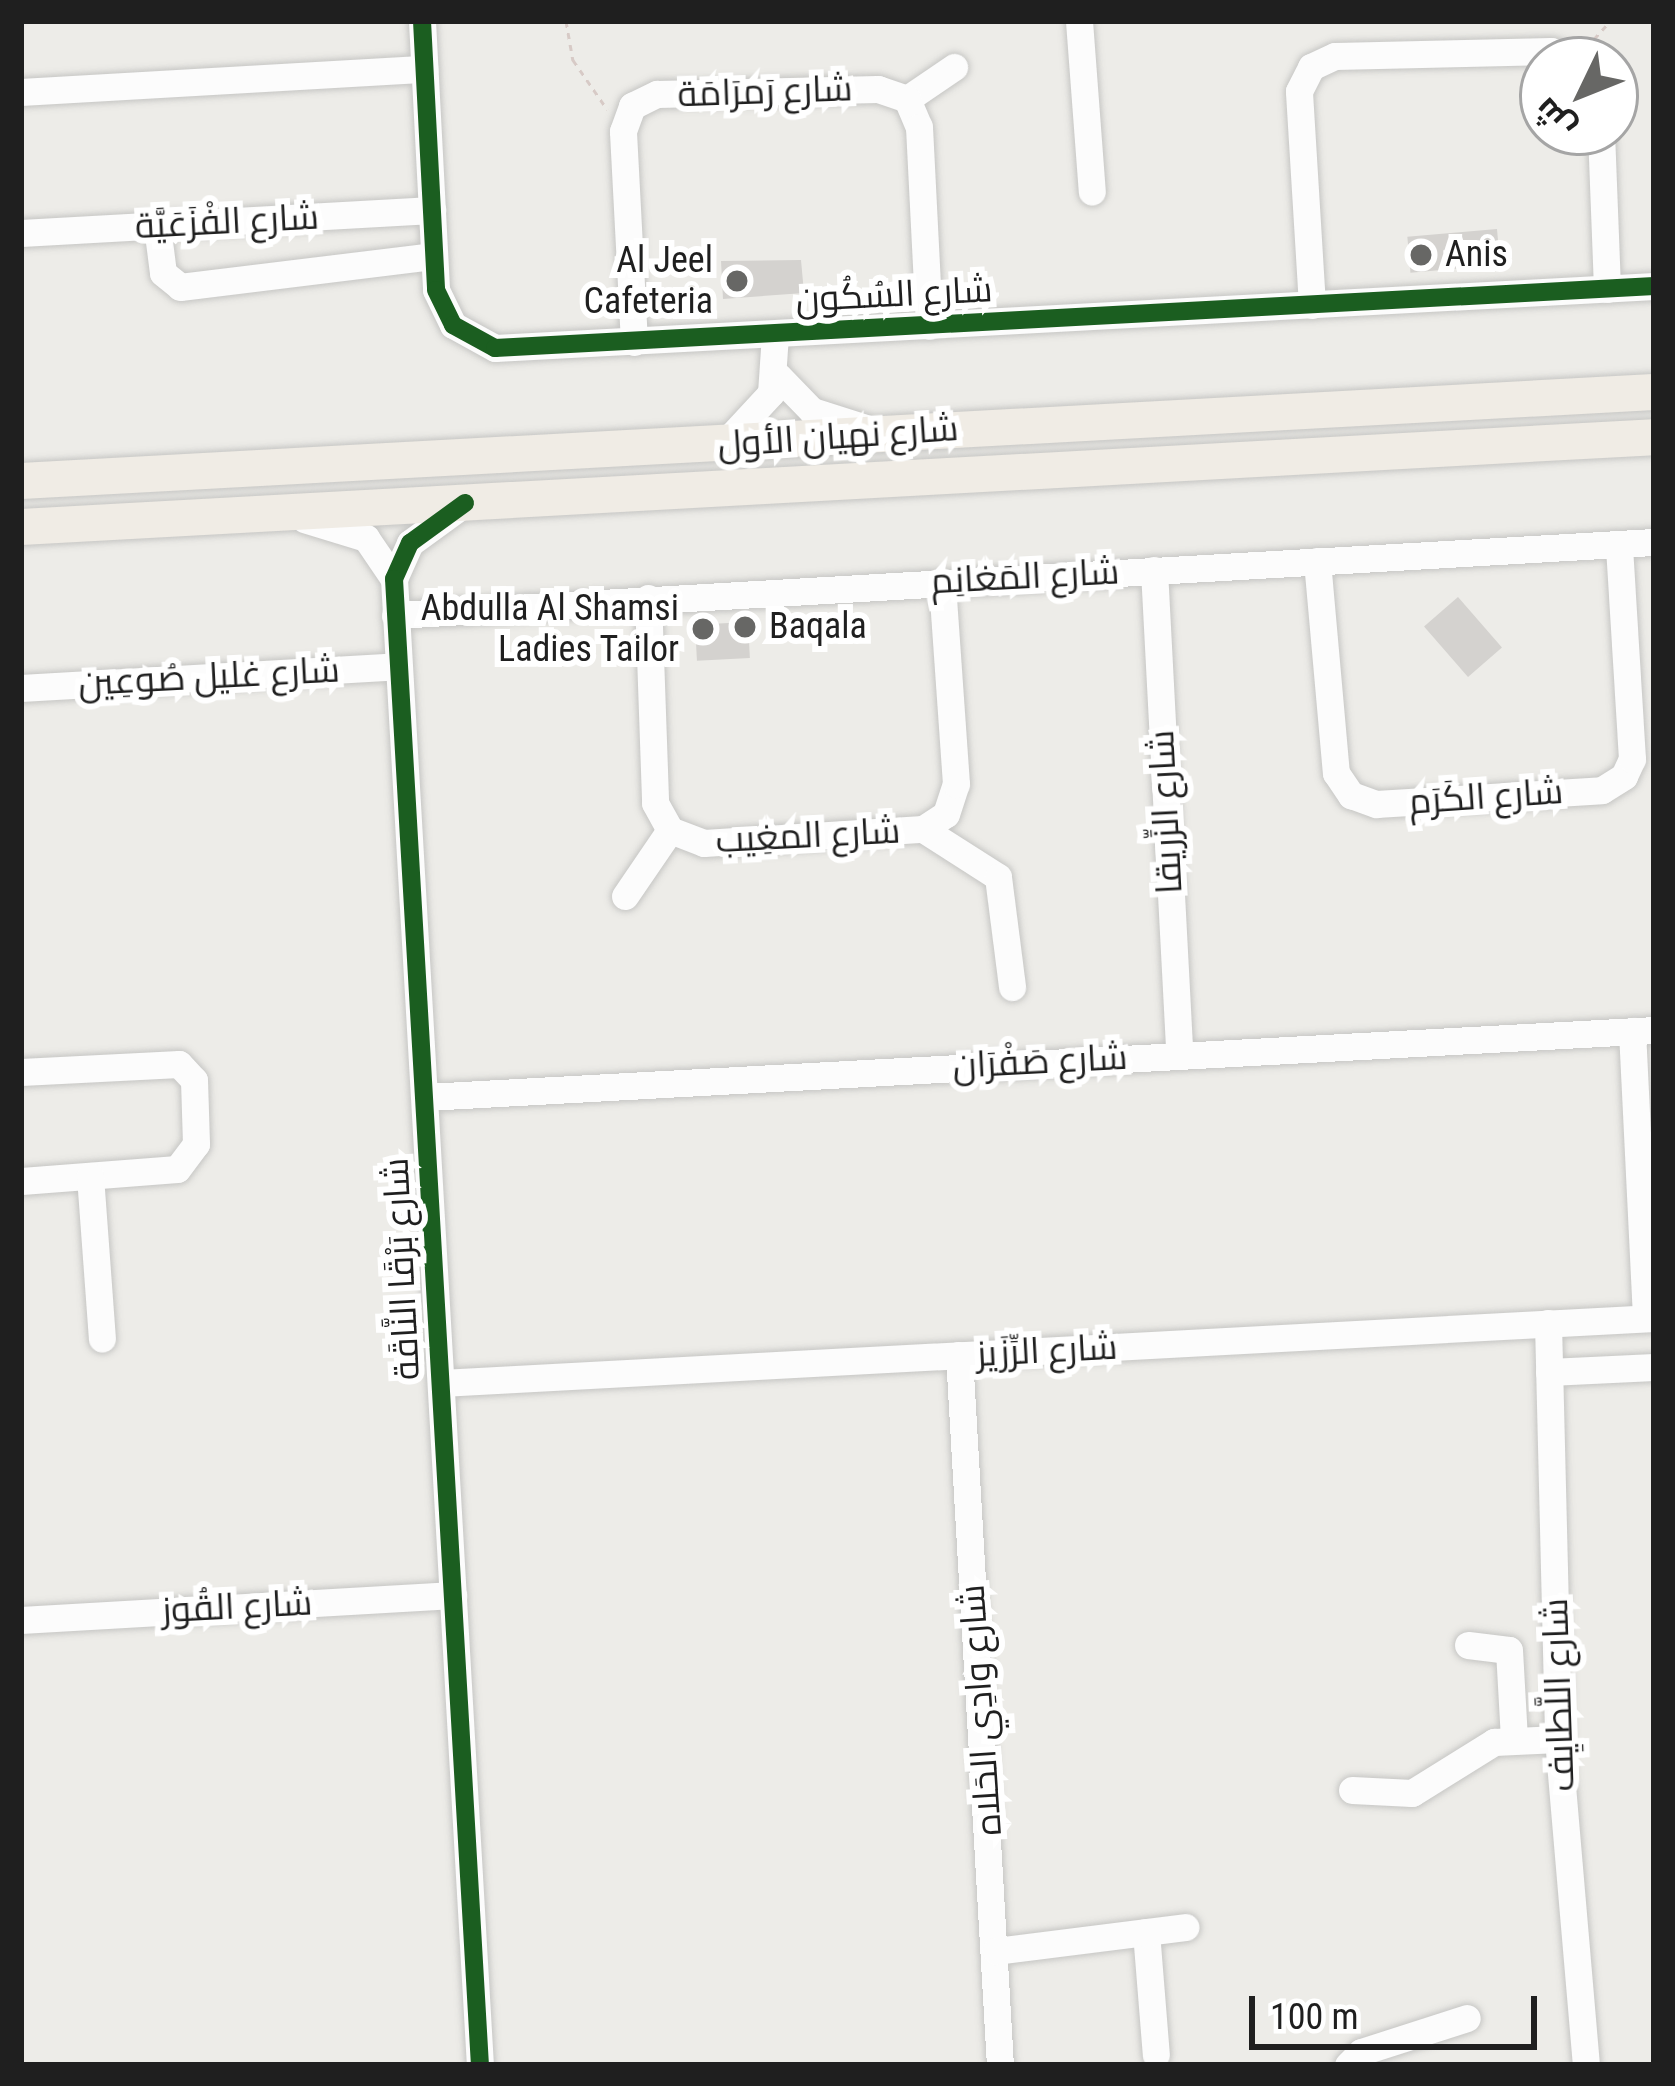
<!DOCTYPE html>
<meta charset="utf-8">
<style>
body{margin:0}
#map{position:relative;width:1675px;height:2086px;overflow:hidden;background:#edece8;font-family:"Roboto Condensed",Cairo,sans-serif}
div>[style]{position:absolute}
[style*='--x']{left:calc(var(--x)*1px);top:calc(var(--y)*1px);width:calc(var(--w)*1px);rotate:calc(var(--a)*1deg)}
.building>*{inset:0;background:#d4d2cf;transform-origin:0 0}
.path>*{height:3px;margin-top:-1.5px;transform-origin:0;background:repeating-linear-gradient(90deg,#d7cac6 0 6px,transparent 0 12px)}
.roads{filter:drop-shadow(0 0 3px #c6c6c4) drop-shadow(0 0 3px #c6c6c4)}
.minor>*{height:27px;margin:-13.5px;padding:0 13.5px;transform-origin:13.5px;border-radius:13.5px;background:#fcfcfc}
.major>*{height:36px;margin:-18px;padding:0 18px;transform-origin:18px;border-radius:18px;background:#f0ece5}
.cycleway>*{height:18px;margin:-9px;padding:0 9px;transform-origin:9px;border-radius:9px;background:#1b5e20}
.dots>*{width:33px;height:33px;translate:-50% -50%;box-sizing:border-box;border:6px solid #fff;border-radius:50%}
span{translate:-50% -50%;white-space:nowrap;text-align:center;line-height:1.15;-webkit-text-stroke:12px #fff;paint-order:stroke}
.street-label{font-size:36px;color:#1f1f1f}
.poi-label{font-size:36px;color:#1f1f1f}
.left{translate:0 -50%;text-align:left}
.right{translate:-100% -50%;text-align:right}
.frame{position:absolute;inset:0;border:24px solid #1f1f1f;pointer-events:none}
.north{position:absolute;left:1519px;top:36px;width:120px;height:120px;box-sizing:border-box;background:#fff;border:3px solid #a5a5a5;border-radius:50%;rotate:227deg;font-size:33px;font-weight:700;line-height:48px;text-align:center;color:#1f1f1f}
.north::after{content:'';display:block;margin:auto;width:42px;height:54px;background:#676765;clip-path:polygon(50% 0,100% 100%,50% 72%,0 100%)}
.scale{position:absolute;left:1249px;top:1996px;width:288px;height:54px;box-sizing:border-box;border:6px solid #1f1f1f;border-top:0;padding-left:15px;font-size:36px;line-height:42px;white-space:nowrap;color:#1f1f1f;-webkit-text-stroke:9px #fff;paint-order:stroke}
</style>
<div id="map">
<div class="building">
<i style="left:1497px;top:229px;width:36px;height:90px;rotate:85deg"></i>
<i style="clip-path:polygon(801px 260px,804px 293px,723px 299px,721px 261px)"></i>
<i style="left:1458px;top:597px;width:67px;height:45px;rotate:49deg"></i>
<i style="left:748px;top:622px;width:36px;height:53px;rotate:87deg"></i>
</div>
<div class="path">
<i style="--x:566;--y:21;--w:40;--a:80"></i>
<i style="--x:573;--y:60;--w:60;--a:55.2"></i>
<i style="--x:1594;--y:39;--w:24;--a:-48"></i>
</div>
<div class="roads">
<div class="minor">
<i style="--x:422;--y:21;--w:269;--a:87"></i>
<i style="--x:436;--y:290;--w:39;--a:64"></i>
<i style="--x:453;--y:325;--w:48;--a:28.7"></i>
<i style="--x:495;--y:348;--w:1161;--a:-3.06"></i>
<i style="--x:1079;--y:21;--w:171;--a:85.7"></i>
<i style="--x:21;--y:92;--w:404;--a:-3.3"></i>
<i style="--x:907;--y:99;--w:57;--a:-34.2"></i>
<i style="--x:1601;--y:132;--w:157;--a:87.8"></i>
<i style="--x:157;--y:226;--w:47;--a:82.7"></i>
<i style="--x:163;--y:273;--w:22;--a:39"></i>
<i style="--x:180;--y:287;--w:256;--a:-7"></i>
<i style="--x:21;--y:233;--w:412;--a:-3.2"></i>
<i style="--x:1312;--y:305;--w:214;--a:-93.5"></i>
<i style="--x:1299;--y:91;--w:27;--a:-63"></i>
<i style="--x:1311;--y:67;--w:26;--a:-25"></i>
<i style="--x:1335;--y:56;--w:216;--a:-1.3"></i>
<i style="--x:1551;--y:51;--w:30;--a:17"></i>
<i style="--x:634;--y:342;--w:211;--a:-93"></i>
<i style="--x:623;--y:131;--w:27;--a:-70"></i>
<i style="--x:632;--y:106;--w:28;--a:-26"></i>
<i style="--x:657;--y:94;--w:221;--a:-1.3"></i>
<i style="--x:878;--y:89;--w:31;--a:19"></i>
<i style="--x:907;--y:99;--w:30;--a:67"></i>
<i style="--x:919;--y:127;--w:199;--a:87.1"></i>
<i style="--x:778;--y:376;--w:49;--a:45.8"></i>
<i style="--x:812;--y:411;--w:60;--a:17.5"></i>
<i style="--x:724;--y:444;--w:69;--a:-47.3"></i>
<i style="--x:771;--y:393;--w:58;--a:-86.1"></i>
<i style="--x:465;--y:503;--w:68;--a:144"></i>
<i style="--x:410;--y:543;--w:39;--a:114"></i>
<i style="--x:394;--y:579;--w:1488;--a:86.69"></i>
<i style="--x:304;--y:519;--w:65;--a:17"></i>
<i style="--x:366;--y:538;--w:50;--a:55.7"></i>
<i style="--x:1317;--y:561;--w:213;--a:84.9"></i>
<i style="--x:1336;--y:773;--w:27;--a:56"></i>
<i style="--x:1351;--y:795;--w:27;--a:20"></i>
<i style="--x:1376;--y:804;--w:226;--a:-3.5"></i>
<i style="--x:1602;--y:790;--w:26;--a:-32"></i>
<i style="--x:1624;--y:776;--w:19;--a:-65"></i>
<i style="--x:1632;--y:759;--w:215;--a:-93.5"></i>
<i style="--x:1154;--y:570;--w:485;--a:87"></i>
<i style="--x:648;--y:598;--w:205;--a:88"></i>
<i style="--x:655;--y:803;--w:31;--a:61"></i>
<i style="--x:670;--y:830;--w:36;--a:21"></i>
<i style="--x:704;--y:843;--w:219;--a:-3.7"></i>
<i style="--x:923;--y:829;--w:27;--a:-33"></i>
<i style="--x:946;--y:814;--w:32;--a:-72"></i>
<i style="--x:956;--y:784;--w:202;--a:-94"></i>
<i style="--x:395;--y:615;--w:1261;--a:-3.32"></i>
<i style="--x:21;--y:688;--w:377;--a:-3.3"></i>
<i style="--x:923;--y:829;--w:89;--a:32.6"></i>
<i style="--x:998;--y:877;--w:111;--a:82.7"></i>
<i style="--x:625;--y:896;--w:80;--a:-55.7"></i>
<i style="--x:1632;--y:1031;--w:287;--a:87.2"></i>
<i style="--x:21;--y:1072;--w:158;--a:-2.9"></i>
<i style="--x:179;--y:1064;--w:22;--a:47"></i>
<i style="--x:194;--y:1080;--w:64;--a:88.2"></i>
<i style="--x:196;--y:1144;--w:31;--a:127"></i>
<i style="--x:177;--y:1169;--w:156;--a:175.6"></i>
<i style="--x:426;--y:1097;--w:1230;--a:-3.12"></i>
<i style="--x:90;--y:1176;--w:163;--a:85.8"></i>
<i style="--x:1548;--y:1323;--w:416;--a:88.6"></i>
<i style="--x:1558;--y:1739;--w:327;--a:85.1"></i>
<i style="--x:959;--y:1355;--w:711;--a:86.7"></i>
<i style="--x:1549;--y:1372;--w:105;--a:-2.7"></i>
<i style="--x:441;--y:1383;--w:1215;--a:-3.07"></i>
<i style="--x:21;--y:1620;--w:433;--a:-3.3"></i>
<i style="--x:1468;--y:1645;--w:41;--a:7"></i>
<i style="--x:1509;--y:1650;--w:89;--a:86.8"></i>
<i style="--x:1352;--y:1790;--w:60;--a:2.9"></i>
<i style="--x:1412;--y:1793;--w:97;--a:-31.9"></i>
<i style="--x:1494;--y:1742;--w:64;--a:-2.7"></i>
<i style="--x:1146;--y:1932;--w:123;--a:85.4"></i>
<i style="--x:996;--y:1951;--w:191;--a:-7.2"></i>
<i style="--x:1348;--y:2065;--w:18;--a:-45"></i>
<i style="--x:1361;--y:2052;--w:111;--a:-17.8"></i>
</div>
<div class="major">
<i style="--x:21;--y:481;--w:1635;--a:-3.12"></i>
<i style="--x:21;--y:527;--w:1635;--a:-3.15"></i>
</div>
</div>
<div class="cycleway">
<i style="--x:422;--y:21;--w:269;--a:87"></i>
<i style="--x:436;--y:290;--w:39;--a:64"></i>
<i style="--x:453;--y:325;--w:48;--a:28.7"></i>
<i style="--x:495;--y:348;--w:1161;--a:-3.06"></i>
<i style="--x:465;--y:503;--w:68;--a:144"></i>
<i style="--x:410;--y:543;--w:39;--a:114"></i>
<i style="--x:394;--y:579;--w:1488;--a:86.69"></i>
</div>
<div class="dots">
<i style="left:1421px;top:255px;background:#676765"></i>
<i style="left:737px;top:281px;background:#676765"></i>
<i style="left:745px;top:627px;background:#676765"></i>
<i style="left:703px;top:629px;background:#676765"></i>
</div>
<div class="street-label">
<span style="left:765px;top:92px;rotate:-2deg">شارع رَمرَامَة</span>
<span style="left:227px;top:222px;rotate:-3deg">شارع الفْزَعَيَّة</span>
<span style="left:894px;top:295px;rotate:-3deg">شارع السُكُون</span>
<span style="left:838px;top:437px;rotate:-4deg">شارع نهيان الأول</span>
<span style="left:1025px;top:577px;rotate:-3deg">شارع المَغانِم</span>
<span style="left:209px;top:677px;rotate:-3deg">شارع غليل صُوعِين</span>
<span style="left:1486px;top:797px;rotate:-4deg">شارع الكَرَم</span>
<span style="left:1166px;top:812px;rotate:-93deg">شارع الزِّريقا</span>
<span style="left:808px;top:836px;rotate:-3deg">شارع المغِيب</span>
<span style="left:1040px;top:1062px;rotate:-3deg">شارع صَفْرَان</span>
<span style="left:402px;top:1269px;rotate:-93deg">شارع بَرْقَا النَّاقَة</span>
<span style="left:1047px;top:1351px;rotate:-3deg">شارع الرِّزَيز</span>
<span style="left:237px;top:1607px;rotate:-3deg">شارع القُوز</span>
<span style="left:1559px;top:1695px;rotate:-92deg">شارع اللَّطايِف</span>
<span style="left:981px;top:1710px;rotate:-94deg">شارع وادِي الحَلاه</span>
</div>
<div class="poi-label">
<span class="left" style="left:1445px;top:255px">Anis</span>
<span class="right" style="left:713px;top:281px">Al Jeel<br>Cafeteria</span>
<span class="right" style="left:679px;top:629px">Abdulla Al Shamsi<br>Ladies Tailor</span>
<span class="left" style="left:769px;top:627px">Baqala</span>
</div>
<div class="frame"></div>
<div class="north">ش</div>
<div class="scale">100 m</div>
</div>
